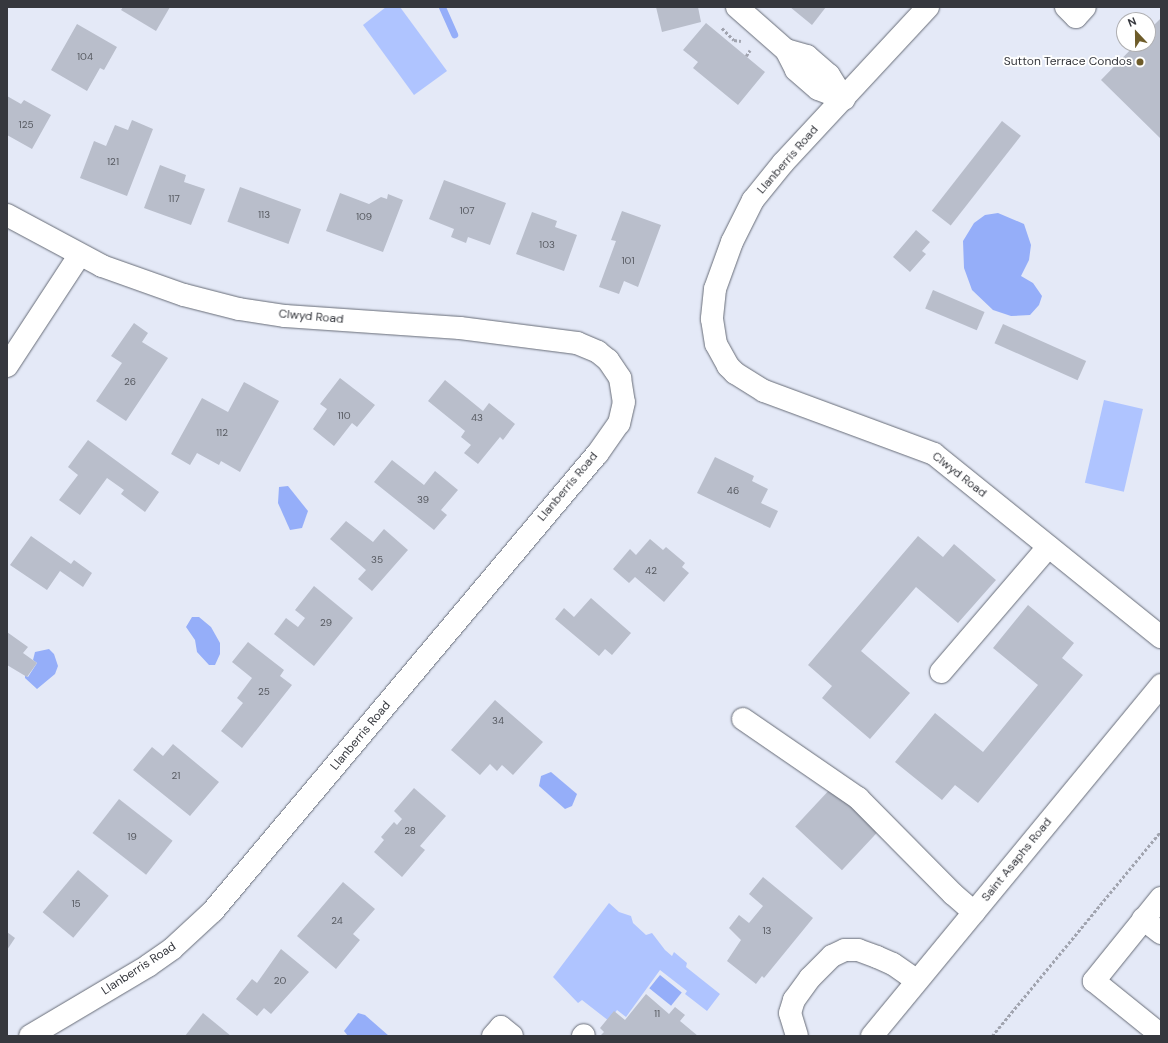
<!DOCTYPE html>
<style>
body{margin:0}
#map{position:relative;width:1168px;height:1043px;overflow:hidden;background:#e4e9f7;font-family:"DM Sans",sans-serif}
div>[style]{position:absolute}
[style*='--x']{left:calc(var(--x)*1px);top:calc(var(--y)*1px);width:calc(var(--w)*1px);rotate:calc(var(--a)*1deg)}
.green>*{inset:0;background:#afc4ff;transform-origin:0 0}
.water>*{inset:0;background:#95aef9;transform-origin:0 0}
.stream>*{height:7px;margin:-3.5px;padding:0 3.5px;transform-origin:3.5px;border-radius:3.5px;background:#95aef9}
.building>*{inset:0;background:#b9becb;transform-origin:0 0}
.path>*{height:2.5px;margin-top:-1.25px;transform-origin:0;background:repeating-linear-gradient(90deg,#a1a4af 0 3px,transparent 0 5px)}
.roads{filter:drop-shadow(0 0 1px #676c77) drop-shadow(0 0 1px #676c77)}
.minor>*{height:22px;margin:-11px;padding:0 11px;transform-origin:11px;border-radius:11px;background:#fff}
.dots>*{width:11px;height:11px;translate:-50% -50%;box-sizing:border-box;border:2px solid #fff;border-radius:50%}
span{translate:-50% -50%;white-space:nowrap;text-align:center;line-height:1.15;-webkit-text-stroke:3.5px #fff;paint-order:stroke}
.number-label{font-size:10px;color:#575a61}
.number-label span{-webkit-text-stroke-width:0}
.poi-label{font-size:12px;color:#36383e}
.right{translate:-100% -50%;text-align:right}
.street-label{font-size:12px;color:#36383e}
.frame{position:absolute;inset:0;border:8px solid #36383e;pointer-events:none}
.north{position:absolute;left:1116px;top:12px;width:40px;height:40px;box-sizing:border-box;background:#fff;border:1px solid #afafb2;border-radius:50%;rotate:338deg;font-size:11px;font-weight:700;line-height:16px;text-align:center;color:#36383e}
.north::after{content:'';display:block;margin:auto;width:14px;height:18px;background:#6e5c2a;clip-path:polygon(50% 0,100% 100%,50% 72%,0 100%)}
</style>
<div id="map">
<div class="green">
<i style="clip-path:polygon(386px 7px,400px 7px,447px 71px,414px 95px,363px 25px)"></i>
<i style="left:1104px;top:400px;width:40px;height:85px;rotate:13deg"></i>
<i style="clip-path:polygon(609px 903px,619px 912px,631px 916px,633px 923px,646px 935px,652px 933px,665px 950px,672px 956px,674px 952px,687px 963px,686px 967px,720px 994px,707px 1011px,685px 994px,687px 991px,660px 970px,626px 1017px,617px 1010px,609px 1021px,582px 1000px,578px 1003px,553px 977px)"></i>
</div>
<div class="water">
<i style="clip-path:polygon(998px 213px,1024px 224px,1031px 245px,1029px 260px,1021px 276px,1033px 283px,1042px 296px,1039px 305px,1030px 315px,1011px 316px,993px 310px,972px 290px,964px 268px,963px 241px,974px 223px,985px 215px)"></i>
<i style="clip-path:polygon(288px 486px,308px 511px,302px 528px,290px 530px,278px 503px,279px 487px)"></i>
<i style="clip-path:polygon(192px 617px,199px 617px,211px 627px,220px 643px,220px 654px,215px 665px,209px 665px,197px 652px,195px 640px,186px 627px)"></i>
<i style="clip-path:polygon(49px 649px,54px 654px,58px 666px,55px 674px,37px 689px,25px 678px,25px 675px,28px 677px,37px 663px,33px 660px,35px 652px)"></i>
<i style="clip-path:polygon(551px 772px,577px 794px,572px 806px,565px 809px,539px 786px,541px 776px)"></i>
<i style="left:660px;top:975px;width:28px;height:17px;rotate:39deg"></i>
<i style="clip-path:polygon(358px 1013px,365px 1015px,389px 1036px,348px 1036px,344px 1031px)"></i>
</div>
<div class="stream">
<i style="--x:442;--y:7;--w:30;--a:66"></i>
</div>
<div class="building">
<i style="clip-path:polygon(123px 7px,170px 7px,156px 31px,121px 10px)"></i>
<i style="clip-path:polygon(656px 7px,698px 7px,701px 22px,662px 32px)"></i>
<i style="clip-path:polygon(790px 7px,826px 7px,812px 25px)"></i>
<i style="clip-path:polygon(1161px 18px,1161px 139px,1101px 80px,1136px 44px,1148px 44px,1148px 31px)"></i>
<i style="clip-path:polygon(706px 23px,765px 72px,738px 105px,693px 68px,698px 62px,683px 50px)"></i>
<i style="clip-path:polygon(77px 24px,117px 47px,104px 70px,100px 68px,87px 91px,51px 70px)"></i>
<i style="clip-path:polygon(7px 96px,21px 104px,24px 100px,51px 115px,32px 149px,7px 135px)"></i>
<i style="clip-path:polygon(132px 120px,153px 129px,127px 196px,80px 178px,94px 141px,106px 146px,115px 125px,128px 130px)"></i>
<i style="left:1002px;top:121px;width:24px;height:114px;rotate:38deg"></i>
<i style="clip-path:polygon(160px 165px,186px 175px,184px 182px,205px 189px,191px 225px,144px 208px)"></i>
<i style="clip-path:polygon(444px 180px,506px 203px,490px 245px,468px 237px,466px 243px,451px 237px,454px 229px,429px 219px)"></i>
<i style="left:240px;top:187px;width:65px;height:37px;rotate:20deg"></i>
<i style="clip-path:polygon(340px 193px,369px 204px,381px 197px,387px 199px,388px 194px,403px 200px,383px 252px,326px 231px)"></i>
<i style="clip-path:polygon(622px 211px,661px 225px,638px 287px,624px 281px,619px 294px,599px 287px,616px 241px,611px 240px)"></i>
<i style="clip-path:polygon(532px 212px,557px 221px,555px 227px,577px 235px,564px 271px,516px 254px)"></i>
<i style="clip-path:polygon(916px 230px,930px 242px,922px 251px,926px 254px,910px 272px,893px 257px)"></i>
<i style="left:933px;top:290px;width:56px;height:20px;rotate:23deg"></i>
<i style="clip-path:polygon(134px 323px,148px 333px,142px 342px,168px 358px,126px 421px,96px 401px,122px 363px,111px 356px)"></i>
<i style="left:1003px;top:324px;width:91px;height:21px;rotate:24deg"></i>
<i style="clip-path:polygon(340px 378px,375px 405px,357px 427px,352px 423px,334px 446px,313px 429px,327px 409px,320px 404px)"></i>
<i style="clip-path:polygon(445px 380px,483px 411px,489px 403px,515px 424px,503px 440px,500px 437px,478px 464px,464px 453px,471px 445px,461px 437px,465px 431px,428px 401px)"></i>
<i style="clip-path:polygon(244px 382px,279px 401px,240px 472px,221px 461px,219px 465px,197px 453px,190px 465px,171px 454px,202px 398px,228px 412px)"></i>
<i style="clip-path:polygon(88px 440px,159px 492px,145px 512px,121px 494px,124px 490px,107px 478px,80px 515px,59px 500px,78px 475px,68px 467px)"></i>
<i style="clip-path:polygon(715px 457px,754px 476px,752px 481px,768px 489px,761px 503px,778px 511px,770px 528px,697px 493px)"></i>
<i style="clip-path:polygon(392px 460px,424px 485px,435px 471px,458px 490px,441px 510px,447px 515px,434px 530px,374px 482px)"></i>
<i style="clip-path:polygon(346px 521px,373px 542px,384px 529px,408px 550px,372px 591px,358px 579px,366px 570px,330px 539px)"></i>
<i style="clip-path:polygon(31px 536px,71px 564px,74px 560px,92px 573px,83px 587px,60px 571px,47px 590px,10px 565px)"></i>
<i style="clip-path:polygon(918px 536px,943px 557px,954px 544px,996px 580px,958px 623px,916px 587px,861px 651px,910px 693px,870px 739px,822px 698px,832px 686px,808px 665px)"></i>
<i style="clip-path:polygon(650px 539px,663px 550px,666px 547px,685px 563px,682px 567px,689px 573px,664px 602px,635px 577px,629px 583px,613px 569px,630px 549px,636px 555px)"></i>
<i style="clip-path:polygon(314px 586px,353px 618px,314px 666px,274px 634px,286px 618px,298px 627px,305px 618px,295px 610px)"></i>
<i style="clip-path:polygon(591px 598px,631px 633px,612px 655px,605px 649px,599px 656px,555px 619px,564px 608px,574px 617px)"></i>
<i style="clip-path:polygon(1028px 605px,1074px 643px,1062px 658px,1083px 675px,978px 803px,955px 785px,942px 800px,895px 762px,935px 713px,983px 752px,1038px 685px,993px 648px)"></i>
<i style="clip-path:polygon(7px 632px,28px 647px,23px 653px,37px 663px,27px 677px,7px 665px)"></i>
<i style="clip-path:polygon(248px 642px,284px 670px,280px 676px,292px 685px,242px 748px,221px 731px,243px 703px,237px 698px,252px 678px,232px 662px)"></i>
<i style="clip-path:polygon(495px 700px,543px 742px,513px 775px,502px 765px,497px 771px,490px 764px,480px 775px,451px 750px)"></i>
<i style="clip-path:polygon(173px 744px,219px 782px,190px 816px,133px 770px,152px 747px,163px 756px)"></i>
<i style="left:832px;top:787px;width:64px;height:54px;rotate:43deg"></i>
<i style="clip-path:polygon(414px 788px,446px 816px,420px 846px,425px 850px,402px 877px,374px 852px,384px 840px,381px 837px,394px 822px,397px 825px,402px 819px,394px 811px)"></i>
<i style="left:119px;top:799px;width:68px;height:43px;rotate:38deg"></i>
<i style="left:78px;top:870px;width:40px;height:55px;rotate:40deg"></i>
<i style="clip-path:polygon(763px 877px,813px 918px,764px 978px,762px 976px,756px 984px,727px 961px,741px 940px,729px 928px,739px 915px,749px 923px,763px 906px,749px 894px)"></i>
<i style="clip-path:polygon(343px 882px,375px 909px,353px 934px,360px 940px,336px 969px,297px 936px)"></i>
<i style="clip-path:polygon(7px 932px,15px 938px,7px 950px)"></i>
<i style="clip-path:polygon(281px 949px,309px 972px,271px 1014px,264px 1008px,257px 1016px,236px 999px,252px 979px,257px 983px)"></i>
<i style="clip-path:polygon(646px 994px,669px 1014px,675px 1007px,685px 1015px,680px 1021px,698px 1036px,600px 1036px,604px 1032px,600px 1028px,614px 1011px,625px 1020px)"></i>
<i style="clip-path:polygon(203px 1013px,231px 1036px,185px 1036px)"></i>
</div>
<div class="path">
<i style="--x:722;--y:28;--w:17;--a:45"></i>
<i style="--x:734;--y:40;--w:7;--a:8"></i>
<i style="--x:746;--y:56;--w:7;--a:-56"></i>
<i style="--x:992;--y:1036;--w:266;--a:-50.5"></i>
</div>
<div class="roads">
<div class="minor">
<i style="--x:737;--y:7;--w:65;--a:41.3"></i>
<i style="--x:786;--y:50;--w:22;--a:63"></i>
<i style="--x:796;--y:70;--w:29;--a:41"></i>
<i style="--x:818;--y:89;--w:28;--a:21"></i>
<i style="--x:928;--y:7;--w:213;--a:132.9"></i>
<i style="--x:783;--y:163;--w:48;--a:129"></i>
<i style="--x:753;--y:200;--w:47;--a:116.6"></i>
<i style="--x:732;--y:242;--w:50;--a:109.9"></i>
<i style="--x:715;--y:289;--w:30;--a:96"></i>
<i style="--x:712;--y:319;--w:25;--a:81"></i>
<i style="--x:716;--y:344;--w:25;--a:61"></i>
<i style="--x:728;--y:366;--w:10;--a:45"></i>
<i style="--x:735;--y:373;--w:34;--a:32"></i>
<i style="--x:764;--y:391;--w:181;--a:20.3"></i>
<i style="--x:934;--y:454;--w:292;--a:38.9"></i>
<i style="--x:1066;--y:7;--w:14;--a:45"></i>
<i style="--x:1076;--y:17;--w:13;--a:-48"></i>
<i style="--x:786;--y:50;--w:22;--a:16"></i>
<i style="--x:807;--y:56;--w:29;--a:41"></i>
<i style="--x:829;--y:75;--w:28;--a:58"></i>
<i style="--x:7;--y:215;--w:108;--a:28.2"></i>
<i style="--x:102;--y:266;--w:87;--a:19.5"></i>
<i style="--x:184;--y:295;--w:57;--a:14.3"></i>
<i style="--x:239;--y:309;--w:47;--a:8.7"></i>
<i style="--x:285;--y:316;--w:175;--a:3.9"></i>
<i style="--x:460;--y:328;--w:118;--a:7.3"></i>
<i style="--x:577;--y:343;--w:23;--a:23"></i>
<i style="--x:598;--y:352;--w:13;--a:39"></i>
<i style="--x:608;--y:360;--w:22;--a:56"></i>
<i style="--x:620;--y:378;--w:24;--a:81"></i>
<i style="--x:624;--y:402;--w:22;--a:103"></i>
<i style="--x:619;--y:423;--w:38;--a:125"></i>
<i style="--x:597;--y:454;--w:597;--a:130.04"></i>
<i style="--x:213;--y:911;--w:56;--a:137.2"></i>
<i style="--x:172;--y:949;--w:29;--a:145"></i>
<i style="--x:148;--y:966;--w:137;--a:149.3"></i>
<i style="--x:7;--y:366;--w:131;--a:-56.8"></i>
<i style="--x:941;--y:672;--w:165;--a:-49.4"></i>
<i style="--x:743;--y:719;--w:140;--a:34.5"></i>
<i style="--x:858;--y:798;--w:135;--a:45.3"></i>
<i style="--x:953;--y:894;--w:28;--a:41"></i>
<i style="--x:1161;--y:898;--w:107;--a:128.9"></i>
<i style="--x:1094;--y:981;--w:86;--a:38.9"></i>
<i style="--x:1143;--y:919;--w:23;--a:38"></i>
<i style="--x:493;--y:1036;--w:12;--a:-48"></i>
<i style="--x:501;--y:1027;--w:14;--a:39"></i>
<i style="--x:583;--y:1036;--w:1;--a:-45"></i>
<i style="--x:797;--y:1036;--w:24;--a:-107"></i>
<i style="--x:790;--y:1013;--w:14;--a:-73"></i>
<i style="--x:794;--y:1000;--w:27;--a:-54"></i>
<i style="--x:810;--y:978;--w:31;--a:-45"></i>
<i style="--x:832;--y:956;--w:14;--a:-25"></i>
<i style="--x:845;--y:950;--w:13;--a:0"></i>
<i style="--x:858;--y:950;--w:20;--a:20"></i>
<i style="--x:877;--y:957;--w:17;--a:24"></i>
<i style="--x:893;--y:964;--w:29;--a:35"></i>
<i style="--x:872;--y:1036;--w:455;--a:-50.5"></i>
</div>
</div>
<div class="dots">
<i style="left:1140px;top:62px;background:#6e5c2a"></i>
</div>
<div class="number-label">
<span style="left:85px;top:57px">104</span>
<span style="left:26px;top:125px">125</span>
<span style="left:113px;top:162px">121</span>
<span style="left:174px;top:199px">117</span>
<span style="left:467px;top:211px">107</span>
<span style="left:264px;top:215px">113</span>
<span style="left:364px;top:217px">109</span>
<span style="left:547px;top:245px">103</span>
<span style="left:628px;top:261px">101</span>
<span style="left:130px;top:382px">26</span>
<span style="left:344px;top:416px">110</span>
<span style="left:477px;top:418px">43</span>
<span style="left:222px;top:433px">112</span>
<span style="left:733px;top:491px">46</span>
<span style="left:423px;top:500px">39</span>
<span style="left:377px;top:560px">35</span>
<span style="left:651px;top:571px">42</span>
<span style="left:326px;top:623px">29</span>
<span style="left:264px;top:692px">25</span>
<span style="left:498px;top:721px">34</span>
<span style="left:176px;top:776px">21</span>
<span style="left:410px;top:831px">28</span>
<span style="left:132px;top:837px">19</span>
<span style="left:76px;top:904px">15</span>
<span style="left:337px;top:921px">24</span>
<span style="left:767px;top:931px">13</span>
<span style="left:280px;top:981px">20</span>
<span style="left:657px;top:1014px">11</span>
</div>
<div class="poi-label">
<span class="right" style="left:1132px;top:62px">Sutton Terrace Condos</span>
</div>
<div class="street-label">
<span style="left:788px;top:160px;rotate:-49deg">Llanberris Road</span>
<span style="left:311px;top:317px;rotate:5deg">Clwyd Road</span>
<span style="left:959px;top:475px;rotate:38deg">Clwyd Road</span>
<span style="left:568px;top:487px;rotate:-50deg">Llanberris Road</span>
<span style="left:361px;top:736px;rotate:-50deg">Llanberris Road</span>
<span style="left:1017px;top:860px;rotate:-51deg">Saint Asaphs Road</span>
<span style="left:139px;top:969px;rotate:-33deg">Llanberris Road</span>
</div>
<div class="frame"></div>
<div class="north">N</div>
</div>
